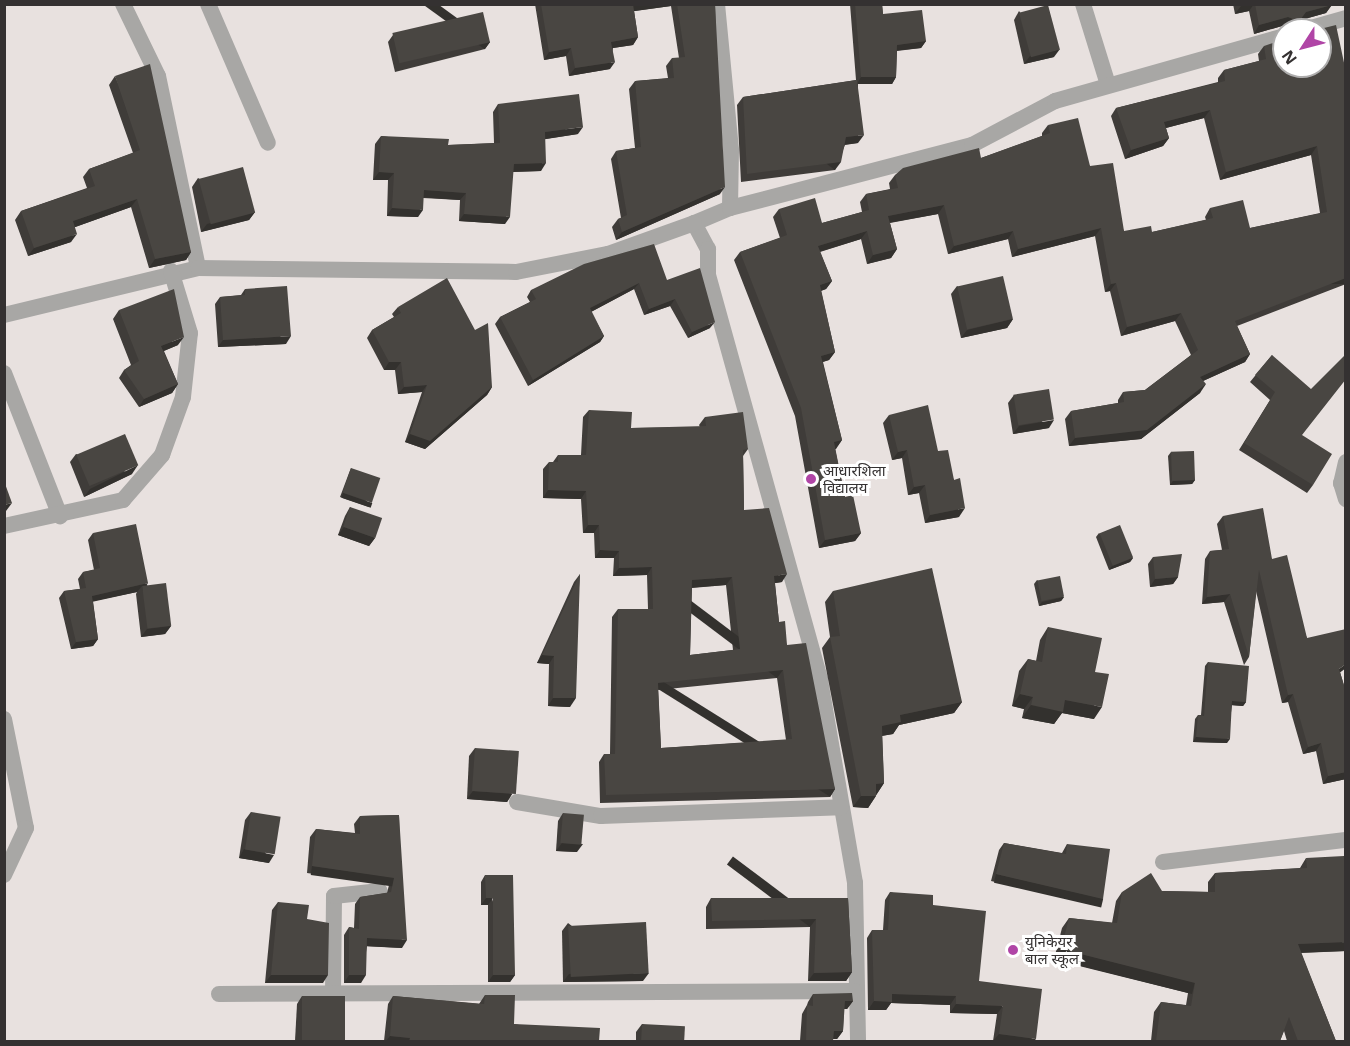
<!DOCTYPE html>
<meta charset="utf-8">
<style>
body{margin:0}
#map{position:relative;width:1350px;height:1046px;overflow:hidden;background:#e8e1df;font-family:"Open Sans","Noto Sans Devanagari",sans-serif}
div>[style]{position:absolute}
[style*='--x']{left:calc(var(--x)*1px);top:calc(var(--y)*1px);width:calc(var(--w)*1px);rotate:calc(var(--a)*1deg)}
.minor>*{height:16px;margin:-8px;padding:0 8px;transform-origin:8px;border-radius:8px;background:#a8a7a5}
.wall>*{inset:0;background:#3f3c39}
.shaded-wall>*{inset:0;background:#33312e;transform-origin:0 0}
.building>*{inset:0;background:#494642;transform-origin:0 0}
.dots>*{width:16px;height:16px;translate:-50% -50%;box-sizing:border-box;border:3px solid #fff;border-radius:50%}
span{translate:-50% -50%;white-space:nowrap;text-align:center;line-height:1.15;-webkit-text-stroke:6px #fff;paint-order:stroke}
.poi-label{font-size:15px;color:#343131}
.left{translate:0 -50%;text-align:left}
.frame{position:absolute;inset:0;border:6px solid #343131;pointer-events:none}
.north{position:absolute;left:1272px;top:18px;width:60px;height:60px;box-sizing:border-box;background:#fff;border:2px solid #aeadad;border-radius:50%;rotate:234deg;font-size:16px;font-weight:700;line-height:24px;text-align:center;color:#343131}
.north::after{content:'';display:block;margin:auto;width:21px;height:27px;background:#b045a6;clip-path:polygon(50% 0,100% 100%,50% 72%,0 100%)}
</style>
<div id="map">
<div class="minor">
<i style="--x:123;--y:4;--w:80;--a:64.1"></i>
<i style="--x:158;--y:76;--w:196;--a:78.2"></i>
<i style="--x:208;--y:4;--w:151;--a:66.7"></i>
<i style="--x:717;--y:4;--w:147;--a:84.5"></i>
<i style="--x:731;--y:150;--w:58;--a:91"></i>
<i style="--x:730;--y:208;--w:39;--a:157"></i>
<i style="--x:694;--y:223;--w:30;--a:62"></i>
<i style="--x:708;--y:249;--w:26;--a:90"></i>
<i style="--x:708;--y:275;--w:420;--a:74.5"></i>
<i style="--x:820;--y:680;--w:206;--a:80.2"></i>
<i style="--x:855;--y:883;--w:159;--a:88.9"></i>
<i style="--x:1083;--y:4;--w:85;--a:72.8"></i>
<i style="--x:1304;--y:30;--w:44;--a:-15.9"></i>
<i style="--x:730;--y:208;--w:250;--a:-14.6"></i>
<i style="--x:972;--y:145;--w:94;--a:-27.9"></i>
<i style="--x:1055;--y:101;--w:238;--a:-15.8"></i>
<i style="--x:4;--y:315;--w:200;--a:-13.6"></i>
<i style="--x:198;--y:268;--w:318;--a:0.7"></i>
<i style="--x:516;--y:272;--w:94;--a:-11.1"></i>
<i style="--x:608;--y:254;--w:91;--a:-19.8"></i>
<i style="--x:4;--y:373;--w:154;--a:68.6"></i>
<i style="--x:1346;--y:462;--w:22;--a:103"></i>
<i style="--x:1341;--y:483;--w:17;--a:73"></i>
<i style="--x:4;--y:526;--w:122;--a:-12.3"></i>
<i style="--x:123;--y:500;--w:60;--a:-49.1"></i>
<i style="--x:162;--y:455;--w:62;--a:-70.1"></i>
<i style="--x:183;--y:397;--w:64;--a:-83.8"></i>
<i style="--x:190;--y:333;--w:65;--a:-107"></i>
<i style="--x:4;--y:719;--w:111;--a:78.6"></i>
<i style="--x:26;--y:828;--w:52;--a:115.1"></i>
<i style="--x:517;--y:802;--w:85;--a:9.5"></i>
<i style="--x:601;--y:816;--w:240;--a:-2.1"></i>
<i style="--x:1163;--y:862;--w:184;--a:-6.9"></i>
<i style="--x:333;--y:993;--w:97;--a:-89.4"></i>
<i style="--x:334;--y:896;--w:46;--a:-6.2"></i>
<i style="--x:219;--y:994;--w:635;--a:-0.27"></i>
</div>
<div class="wall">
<i style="clip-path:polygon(535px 4px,715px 4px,720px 194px,616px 240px,612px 227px,618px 219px,621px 218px,611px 159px,616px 151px,635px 148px,629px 89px,635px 81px,668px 78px,666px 66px,672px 58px,679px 58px,671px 6px,634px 11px,638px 37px,633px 45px,613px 48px,610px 69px,569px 76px,566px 56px,544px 60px)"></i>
<i style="clip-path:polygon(850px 4px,882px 4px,883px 14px,926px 41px,921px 48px,897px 51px,896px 77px,892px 84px,858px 84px,858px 143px,845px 145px,835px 170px,741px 182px,737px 105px,743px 97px,856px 80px)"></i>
<i style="clip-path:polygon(1233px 4px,1332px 4px,1326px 13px,1301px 20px,1307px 30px,1292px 30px,1292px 29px,1282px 26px,1254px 34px,1249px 11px,1235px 14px)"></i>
<i style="clip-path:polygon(1019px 11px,1054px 57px,1024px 64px,1014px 20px)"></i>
<i style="clip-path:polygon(393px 35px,490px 42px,485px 49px,395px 72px,388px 42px)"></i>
<i style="clip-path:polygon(1264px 46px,1346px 72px,1346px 284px,1237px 326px,1250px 354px,1245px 362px,1203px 381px,1200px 393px,1141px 439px,1069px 446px,1065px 419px,1071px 411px,1118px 403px,1118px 400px,1123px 392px,1145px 390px,1191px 355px,1175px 321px,1121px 336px,1110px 291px,1105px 292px,1095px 236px,1012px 257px,1008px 239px,948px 254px,938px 214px,890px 223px,897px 249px,891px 258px,867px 264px,861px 239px,820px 252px,832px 281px,826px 289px,821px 291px,835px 352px,829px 360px,823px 362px,842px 440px,835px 449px,845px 497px,861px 533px,855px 541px,819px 548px,795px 416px,734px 260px,740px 252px,780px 238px,773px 217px,779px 209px,822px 223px,862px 212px,860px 202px,866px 194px,890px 189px,889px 183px,895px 175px,981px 158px,1042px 136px,1042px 133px,1048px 125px,1090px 166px,1124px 231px,1152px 232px,1206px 220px,1205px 217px,1210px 208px,1250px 228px,1320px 213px,1311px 155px,1220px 180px,1204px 118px,1166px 128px,1169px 138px,1163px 146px,1125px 159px,1111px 116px,1116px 108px,1218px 82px,1218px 78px,1224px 70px,1259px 61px,1258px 54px)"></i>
<i style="clip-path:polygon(115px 76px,191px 252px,186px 260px,149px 268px,131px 207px,75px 227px,71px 242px,28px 256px,15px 220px,21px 211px,87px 188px,83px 177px,89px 169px,133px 153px,109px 85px)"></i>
<i style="clip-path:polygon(498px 104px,578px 134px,545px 139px,541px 171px,513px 172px,505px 224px,459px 221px,460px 200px,423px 198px,418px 217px,387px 216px,388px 180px,373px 180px,375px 144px,381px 136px,448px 145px,494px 143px,493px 112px)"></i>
<i style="clip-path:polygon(198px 178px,255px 212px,249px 220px,201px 232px,192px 187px)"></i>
<i style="clip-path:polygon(667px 280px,710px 328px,688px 338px,670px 306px,644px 315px,634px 289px,591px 312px,604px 336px,600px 342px,528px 386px,495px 324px,500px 317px,530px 302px,527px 297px,531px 290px)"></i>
<i style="clip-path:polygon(957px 286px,1013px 319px,1007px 328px,961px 338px,951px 294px)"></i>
<i style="clip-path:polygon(245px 289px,286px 344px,218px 347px,215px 304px,220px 297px,241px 295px)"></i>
<i style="clip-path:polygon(398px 307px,492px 387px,487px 395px,425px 449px,405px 442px,422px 392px,398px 394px,395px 370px,384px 370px,367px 338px,372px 330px,394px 317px,392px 314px)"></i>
<i style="clip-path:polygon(119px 310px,178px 345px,164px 351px,178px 384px,172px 393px,139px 407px,119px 378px,124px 370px,131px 365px,113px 319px)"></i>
<i style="clip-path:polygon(1272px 355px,1302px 436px,1313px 485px,1307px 493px,1239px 450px,1270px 400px,1250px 382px)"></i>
<i style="clip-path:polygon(1014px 395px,1049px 428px,1013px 434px,1008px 403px)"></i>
<i style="clip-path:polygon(evenodd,589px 410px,631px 428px,700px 427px,699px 425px,705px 417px,748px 449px,743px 456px,744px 510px,782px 582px,775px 583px,779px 622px,835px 789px,830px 797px,600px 803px,599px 762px,604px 754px,610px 754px,612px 617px,618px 609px,648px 609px,647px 575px,613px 576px,614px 558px,595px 558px,594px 533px,583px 533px,581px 499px,543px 498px,543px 469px,549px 462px,553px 462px,558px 455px,581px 455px,583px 417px,589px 410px,726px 585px,733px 650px,690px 655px,692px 588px,726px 585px,589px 410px,777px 678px,786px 740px,661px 748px,658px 690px,777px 678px)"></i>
<i style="clip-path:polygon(889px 415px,938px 451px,954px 480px,959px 517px,925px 523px,919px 493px,908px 495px,902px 458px,892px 460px,883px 423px)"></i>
<i style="clip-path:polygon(1171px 452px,1195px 480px,1192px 484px,1170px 485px,1168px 456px)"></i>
<i style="clip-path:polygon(76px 454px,132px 474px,84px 497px,70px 462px)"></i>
<i style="clip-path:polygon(351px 468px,369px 507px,340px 497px,349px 473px)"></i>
<i style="clip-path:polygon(350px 507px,375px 538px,369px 546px,338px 535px,345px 516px)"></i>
<i style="clip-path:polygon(1223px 516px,1272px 559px,1307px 638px,1340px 672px,1346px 692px,1346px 779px,1323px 784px,1316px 751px,1303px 754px,1288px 702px,1282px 703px,1256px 591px,1249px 657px,1244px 665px,1224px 602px,1202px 604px,1205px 559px,1210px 551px,1222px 550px,1217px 524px)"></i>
<i style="clip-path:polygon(93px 533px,147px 585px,171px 626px,165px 634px,141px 637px,136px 594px,137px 592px,93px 601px,98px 639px,93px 646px,71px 649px,59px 598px,64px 591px,80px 589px,78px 579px,83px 572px,94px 570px,88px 540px)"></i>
<i style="clip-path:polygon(1099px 533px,1133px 558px,1130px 562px,1109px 570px,1096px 537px)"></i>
<i style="clip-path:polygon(1153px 557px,1178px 577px,1173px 584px,1150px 587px,1148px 564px)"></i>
<i style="clip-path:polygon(580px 574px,570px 707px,548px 706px,549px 664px,537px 663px,574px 582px)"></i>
<i style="clip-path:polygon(1037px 580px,1064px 597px,1061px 601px,1039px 606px,1034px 584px)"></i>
<i style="clip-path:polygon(833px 591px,962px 702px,954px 713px,899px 725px,893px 734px,882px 736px,884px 783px,868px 808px,853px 807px,822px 648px,830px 637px,825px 602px)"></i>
<i style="clip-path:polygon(1048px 627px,1095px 672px,1094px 719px,1062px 713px,1054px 724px,1022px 718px,1024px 709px,1012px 706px,1019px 671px,1028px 659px,1036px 661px,1040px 640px)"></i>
<i style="clip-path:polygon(1208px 662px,1246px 702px,1243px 706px,1232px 705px,1227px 743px,1193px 742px,1195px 719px,1198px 715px,1201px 715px,1205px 666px)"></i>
<i style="clip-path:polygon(475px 748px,512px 794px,507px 802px,467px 799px,469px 756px)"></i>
<i style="clip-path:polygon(251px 812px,269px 863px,239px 858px,245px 820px)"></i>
<i style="clip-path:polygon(563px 813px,577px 852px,556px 851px,558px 821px)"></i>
<i style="clip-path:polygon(399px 815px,402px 948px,367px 946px,361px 983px,344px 983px,344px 935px,349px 927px,354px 928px,355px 904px,360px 897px,387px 893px,389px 885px,307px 873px,310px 837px,316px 829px,355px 833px,354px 824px,360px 816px)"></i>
<i style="clip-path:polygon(1004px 843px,1062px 853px,1067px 844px,1103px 899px,1098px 906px,991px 881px,999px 850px)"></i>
<i style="clip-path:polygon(1306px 858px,1346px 951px,1301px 953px,1336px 1041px,1287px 1041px,1284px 1031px,1280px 1041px,1151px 1041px,1154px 1012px,1161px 1002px,1186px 1005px,1188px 993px,1054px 959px,1062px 928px,1069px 918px,1112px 923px,1116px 901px,1122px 892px,1162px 891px,1208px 892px,1208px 882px,1215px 873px,1300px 868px)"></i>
<i style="clip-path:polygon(485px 875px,515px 975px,510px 982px,488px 982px,488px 905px,481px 905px,481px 882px)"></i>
<i style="clip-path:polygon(890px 892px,933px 905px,979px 981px,1034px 1041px,993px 1041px,997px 1014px,950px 1013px,950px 1005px,891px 1003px,886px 1010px,868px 1010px,867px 938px,872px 930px,883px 930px,885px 900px)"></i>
<i style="clip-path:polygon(711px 898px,848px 898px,852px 972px,846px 981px,808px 981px,810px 927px,706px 929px,706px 907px)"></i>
<i style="clip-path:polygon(278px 902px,307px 919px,323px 983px,265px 983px,272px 910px)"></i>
<i style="clip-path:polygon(568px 923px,643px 981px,563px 982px,562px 931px)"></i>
<i style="clip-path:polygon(813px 994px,853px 1001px,847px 1009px,844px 1009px,843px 1031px,837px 1039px,833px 1039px,833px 1041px,800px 1041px,802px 1014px,807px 1005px,808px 1002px)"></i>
<i style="clip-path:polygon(485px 995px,514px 1024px,599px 1041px,384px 1041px,388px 1004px,393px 996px,479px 1004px)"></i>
<i style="clip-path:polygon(302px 996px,342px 1041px,295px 1041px,297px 1004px)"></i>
<i style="clip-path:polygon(642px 1024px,684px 1041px,636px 1041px,636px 1032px)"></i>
</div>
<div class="shaded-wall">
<i style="clip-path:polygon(633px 4px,673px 4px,671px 6px,628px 12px)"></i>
<i style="clip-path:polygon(1246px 4px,1254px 4px,1249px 11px,1235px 14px,1241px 6px)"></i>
<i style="clip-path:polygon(1332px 5px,1326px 13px,1301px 20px,1297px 24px,1306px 12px)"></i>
<i style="clip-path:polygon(1288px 17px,1298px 21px,1292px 29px,1282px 26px,1254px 34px,1259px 25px)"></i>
<i style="clip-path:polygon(638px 37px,633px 45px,606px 49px,611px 42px)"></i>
<i style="clip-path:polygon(926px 41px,921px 48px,892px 51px,897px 45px)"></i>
<i style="left:490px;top:42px;width:9px;height:93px;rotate:126deg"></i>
<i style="clip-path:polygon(571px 48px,566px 56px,544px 60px,549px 52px)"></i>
<i style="clip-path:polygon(1060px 49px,1054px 57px,1024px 64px,1030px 56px)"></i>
<i style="clip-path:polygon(615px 62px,610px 69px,569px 76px,575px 68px)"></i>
<i style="clip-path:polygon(861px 77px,896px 77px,892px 84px,857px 84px)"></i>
<i style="clip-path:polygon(1210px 110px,1204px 118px,1158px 130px,1164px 122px)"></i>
<i style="clip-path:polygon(583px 127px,578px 134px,540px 140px,545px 132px)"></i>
<i style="clip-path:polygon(864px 135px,858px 143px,841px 145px,846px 137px)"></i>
<i style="clip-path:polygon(1169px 138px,1163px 146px,1125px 159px,1131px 150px)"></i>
<i style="clip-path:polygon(1317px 146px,1311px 155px,1220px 180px,1226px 172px)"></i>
<i style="left:841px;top:162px;width:10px;height:95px;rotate:127deg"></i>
<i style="clip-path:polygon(546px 163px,541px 171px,509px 172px,514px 164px)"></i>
<i style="clip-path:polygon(379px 172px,394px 173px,388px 180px,373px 180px)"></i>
<i style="clip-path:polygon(725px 187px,720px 194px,616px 240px,622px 232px)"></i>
<i style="clip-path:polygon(424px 190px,466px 193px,460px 200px,418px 197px)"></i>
<i style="clip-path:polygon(137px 199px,131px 207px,67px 230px,73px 221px)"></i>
<i style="clip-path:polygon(944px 205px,938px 214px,882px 224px,888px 216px)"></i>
<i style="clip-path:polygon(392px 208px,423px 210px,418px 217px,387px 216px)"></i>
<i style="clip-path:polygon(255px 212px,249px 220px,201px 232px,207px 224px)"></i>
<i style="clip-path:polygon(464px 214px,510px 217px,505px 224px,459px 221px)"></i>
<i style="clip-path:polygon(1101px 228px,1095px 236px,1012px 257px,1018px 249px)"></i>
<i style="clip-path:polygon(867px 231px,861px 239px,812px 254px,818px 246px)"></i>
<i style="clip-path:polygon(1013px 231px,1008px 239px,948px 254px,954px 246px)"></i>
<i style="clip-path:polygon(77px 234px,71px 242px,28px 256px,34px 248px)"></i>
<i style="clip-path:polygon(897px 249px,891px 258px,867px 264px,873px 255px)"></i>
<i style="clip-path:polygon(191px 252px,186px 260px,149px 268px,155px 259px)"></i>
<i style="left:1346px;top:278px;width:6px;height:119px;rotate:90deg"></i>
<i style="clip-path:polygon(832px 281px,826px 289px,814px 293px,820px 285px)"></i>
<i style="clip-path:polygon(639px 283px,634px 289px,585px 315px,590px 308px)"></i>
<i style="clip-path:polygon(1116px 283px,1110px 291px,1105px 292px,1111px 284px)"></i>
<i style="clip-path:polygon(675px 299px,670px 306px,644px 315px,649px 309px)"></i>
<i style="clip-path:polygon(1181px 313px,1175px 321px,1121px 336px,1127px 327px)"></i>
<i style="clip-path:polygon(1013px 319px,1007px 328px,961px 338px,967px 330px)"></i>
<i style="clip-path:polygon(715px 322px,710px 328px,688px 338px,692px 332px)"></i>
<i style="clip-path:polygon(291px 336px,286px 344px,218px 347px,223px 340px)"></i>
<i style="clip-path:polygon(604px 336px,600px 342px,528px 386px,533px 380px)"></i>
<i style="clip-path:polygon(184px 337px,178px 345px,156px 354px,161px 346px)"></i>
<i style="clip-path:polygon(835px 352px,829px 360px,815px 364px,821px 356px)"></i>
<i style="clip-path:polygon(1250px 354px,1245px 362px,1194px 385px,1200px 377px)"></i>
<i style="clip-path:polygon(389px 362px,401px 362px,395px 370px,384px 370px)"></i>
<i style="clip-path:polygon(178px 384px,172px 393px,139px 407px,144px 399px)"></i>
<i style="clip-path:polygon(1206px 384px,1200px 393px,1141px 439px,1069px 446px,1075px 438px)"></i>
<i style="clip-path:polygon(427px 385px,422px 392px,398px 394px,404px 387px)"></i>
<i style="clip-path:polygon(492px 387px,487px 395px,425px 449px,405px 442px,410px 434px)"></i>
<i style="clip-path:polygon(1054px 420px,1049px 428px,1013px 434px,1019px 426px)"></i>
<i style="clip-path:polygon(842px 440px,836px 449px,828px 451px,834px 442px)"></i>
<i style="clip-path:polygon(907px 450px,902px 458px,892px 460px,898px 452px)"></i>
<i style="clip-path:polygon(138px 465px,132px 474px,84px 497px,90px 489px)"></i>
<i style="clip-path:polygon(1195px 480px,1192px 484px,1170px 485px,1173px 481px)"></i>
<i style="clip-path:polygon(925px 485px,919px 493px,908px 495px,914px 487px)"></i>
<i style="clip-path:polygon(548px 490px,586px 491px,581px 499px,543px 498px)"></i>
<i style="left:343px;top:493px;width:31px;height:5px;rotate:19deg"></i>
<i style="clip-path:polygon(12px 503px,6px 511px,4px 512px,4px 505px)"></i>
<i style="clip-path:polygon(965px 508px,959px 517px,925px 523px,930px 515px)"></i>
<i style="clip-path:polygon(588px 525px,599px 525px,594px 533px,583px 533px)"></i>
<i style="clip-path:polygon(344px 527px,375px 538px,369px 546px,338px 535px)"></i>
<i style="clip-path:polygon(861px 533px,855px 541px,819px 548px,825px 540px)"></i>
<i style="clip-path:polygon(600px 550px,619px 551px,614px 558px,595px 558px)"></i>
<i style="clip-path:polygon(1133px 558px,1130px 562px,1109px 570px,1112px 566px)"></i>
<i style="clip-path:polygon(652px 567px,647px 575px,613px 576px,619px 568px)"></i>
<i style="clip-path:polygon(787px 574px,782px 582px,769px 584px,774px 576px)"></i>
<i style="clip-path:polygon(732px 577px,726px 585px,686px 588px,692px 580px)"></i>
<i style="clip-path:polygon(1178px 577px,1173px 584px,1150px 587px,1155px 579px)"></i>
<i style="clip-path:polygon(148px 583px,143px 591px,142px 586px,137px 592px,87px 603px,92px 596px)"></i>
<i style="clip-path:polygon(1230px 594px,1224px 602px,1202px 604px,1207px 597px)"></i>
<i style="clip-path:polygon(1064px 597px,1061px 601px,1039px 606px,1042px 602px)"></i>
<i style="clip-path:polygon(171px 626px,165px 634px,141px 637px,147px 629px)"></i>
<i style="clip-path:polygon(98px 639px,93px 646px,71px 649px,76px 642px)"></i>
<i style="clip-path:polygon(542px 655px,554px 656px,549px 664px,537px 663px)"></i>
<i style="clip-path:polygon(1346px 664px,1346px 668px,1334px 677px,1339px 669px)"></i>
<i style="left:783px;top:670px;width:10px;height:126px;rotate:127deg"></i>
<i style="clip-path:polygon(1020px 694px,1033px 697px,1024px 709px,1012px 706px)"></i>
<i style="clip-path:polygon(1293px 694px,1288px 702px,1282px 703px,1288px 695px)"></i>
<i style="clip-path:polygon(553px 698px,576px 698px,570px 707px,548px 706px)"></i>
<i style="clip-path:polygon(1065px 700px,1102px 707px,1094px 719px,1062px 713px,1054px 724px,1022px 718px,1031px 705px)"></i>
<i style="clip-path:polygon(1232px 701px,1246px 702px,1243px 706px,1229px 705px)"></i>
<i style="clip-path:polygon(962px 702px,954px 713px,899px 725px,893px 734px,874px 737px,882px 726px,900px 715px)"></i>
<i style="clip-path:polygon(1196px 737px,1230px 739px,1227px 743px,1193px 742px)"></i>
<i style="clip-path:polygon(1321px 743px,1316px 751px,1303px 754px,1308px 747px)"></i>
<i style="clip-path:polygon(1346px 772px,1346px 779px,1323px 784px,1328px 776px)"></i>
<i style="clip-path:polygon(884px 783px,876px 795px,876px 784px)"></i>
<i style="left:835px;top:789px;width:9px;height:229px;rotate:122deg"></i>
<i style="clip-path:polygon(473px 791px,512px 794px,507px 802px,467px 799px)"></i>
<i style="clip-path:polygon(861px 796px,876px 796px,868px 808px,853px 807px)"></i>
<i style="clip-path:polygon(562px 843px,583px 844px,577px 852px,556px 851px)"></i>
<i style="clip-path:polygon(244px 849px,274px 855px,269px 863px,239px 858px)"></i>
<i style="left:312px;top:866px;width:83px;height:9px;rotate:8deg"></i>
<i style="left:996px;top:874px;width:110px;height:9px;rotate:13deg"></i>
<i style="clip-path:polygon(486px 898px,493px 898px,488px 905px,481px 905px)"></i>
<i style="left:816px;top:919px;width:10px;height:104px;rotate:127deg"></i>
<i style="clip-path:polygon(367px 938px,407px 940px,402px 948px,361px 946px)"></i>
<i style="clip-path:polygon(1346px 942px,1346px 951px,1291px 953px,1298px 944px)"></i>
<i style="left:1061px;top:949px;width:138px;height:12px;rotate:14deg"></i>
<i style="clip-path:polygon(852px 972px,846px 981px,808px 981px,814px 973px)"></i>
<i style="clip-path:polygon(649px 973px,643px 981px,563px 982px,569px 974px)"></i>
<i style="clip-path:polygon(271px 975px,328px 975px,323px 983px,265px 983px)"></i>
<i style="clip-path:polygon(349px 975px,366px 975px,361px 983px,344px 983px)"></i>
<i style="clip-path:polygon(493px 975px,515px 975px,510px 982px,488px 982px)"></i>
<i style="clip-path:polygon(892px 994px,956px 996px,950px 1005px,891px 1003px,886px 1010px,868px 1010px,874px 1001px)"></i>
<i style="clip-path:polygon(845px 1001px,853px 1001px,847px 1009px,839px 1009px)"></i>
<i style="clip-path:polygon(956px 1004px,1003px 1006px,997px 1014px,950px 1013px)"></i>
<i style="clip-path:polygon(834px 1031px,843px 1031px,837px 1039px,828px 1039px)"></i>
<i style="clip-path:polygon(999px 1034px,1036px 1039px,1034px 1041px,993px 1041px)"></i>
<i style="clip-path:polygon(390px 1036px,410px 1038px,408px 1041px,386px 1041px)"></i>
</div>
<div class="building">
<i style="clip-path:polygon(541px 4px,633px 4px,638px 37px,611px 42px,615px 62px,575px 68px,571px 48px,549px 52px)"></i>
<i style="clip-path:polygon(677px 4px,715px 4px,725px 187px,622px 232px,618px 219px,627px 215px,616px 151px,641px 147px,635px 81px,674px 78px,672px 58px,685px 57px)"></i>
<i style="clip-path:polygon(855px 4px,882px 4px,883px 14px,922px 10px,926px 41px,897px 45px,896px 77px,861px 77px)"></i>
<i style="clip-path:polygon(1255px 4px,1332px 4px,1332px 5px,1306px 12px,1300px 20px,1307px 30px,1297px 30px,1298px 21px,1288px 17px,1259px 25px)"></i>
<i style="left:1048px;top:5px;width:46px;height:30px;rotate:75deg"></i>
<i style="left:483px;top:12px;width:31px;height:93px;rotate:77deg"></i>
<i style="clip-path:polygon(1336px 25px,1346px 72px,1346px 278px,1235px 321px,1250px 354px,1200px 377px,1206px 384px,1147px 430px,1075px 438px,1071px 411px,1124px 402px,1123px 392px,1145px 390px,1198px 350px,1181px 313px,1127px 327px,1116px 283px,1111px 284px,1101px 228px,1018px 249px,1013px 231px,954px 246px,944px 205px,888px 216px,897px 249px,873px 255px,867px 231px,818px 246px,832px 281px,820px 285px,835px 352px,821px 356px,842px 440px,834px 442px,845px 497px,853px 495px,861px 533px,825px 540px,801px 408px,740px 252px,787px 235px,779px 209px,815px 198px,822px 223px,869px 210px,866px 194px,898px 188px,895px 175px,903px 168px,979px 148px,981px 158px,1050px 133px,1048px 125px,1078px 118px,1090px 166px,1113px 163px,1124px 231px,1151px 226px,1152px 232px,1213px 218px,1210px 208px,1243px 200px,1250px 228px,1327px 212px,1317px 146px,1226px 172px,1210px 110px,1164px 122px,1169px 138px,1131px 150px,1116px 108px,1225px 81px,1224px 70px,1266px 59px,1264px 46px,1284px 39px,1284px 66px,1320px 66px,1320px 30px,1316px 30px)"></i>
<i style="clip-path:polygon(150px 64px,191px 252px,155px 259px,137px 199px,73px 221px,77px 234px,34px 248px,21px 211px,95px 186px,89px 169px,140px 150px,115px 76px)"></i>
<i style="clip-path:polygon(857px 80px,864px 135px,846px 137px,841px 162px,747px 174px,743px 97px)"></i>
<i style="clip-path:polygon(579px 94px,583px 127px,545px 132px,546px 163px,514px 164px,510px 217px,464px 214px,466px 193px,424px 190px,423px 210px,392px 208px,394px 173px,379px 172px,381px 136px,449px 139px,448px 145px,500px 143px,498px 104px)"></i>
<i style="left:243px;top:167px;width:47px;height:46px;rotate:75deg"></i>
<i style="clip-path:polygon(654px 244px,667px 280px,700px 268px,715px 322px,692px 332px,675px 299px,649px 309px,639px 283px,590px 308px,604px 336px,533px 380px,500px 317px,536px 299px,531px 290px,584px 264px)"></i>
<i style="left:1003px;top:276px;width:44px;height:47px;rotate:77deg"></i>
<i style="clip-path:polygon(447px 278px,475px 330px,488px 323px,492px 387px,430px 441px,410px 434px,427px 385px,404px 387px,401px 362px,389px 362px,372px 330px,401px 313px,398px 307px)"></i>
<i style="clip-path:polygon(287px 286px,291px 336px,223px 340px,220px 297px,245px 295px,245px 289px)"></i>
<i style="clip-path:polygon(174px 289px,184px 337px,161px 346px,178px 384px,144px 399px,124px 370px,139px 361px,119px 310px)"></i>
<i style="clip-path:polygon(1346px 354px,1346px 379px,1302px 435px,1332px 454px,1313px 485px,1244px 443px,1275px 392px,1255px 375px,1272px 355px,1311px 389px)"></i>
<i style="left:1049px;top:389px;width:31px;height:36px;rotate:81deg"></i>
<i style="clip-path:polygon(928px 405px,938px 451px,948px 450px,954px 480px,960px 478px,965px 508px,930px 515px,925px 485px,914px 487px,907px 450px,898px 452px,889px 415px)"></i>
<i style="clip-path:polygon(evenodd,589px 410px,632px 412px,631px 428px,706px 426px,705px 417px,743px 412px,748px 449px,743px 450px,744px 510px,769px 508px,787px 574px,774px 576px,779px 622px,785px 621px,787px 645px,806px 643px,835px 789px,606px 795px,604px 754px,615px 754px,618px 609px,653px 609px,652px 567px,619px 568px,619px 551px,600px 550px,599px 525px,588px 525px,586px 491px,548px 490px,549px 462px,558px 462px,558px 455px,586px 455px,589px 410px,732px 577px,740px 649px,690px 655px,692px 580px,732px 577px,589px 410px,783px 670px,792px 739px,661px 748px,658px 683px,783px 670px)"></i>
<i style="left:125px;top:434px;width:34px;height:53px;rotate:67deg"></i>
<i style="left:1194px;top:451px;width:29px;height:23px;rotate:88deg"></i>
<i style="left:351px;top:468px;width:31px;height:26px;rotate:19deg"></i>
<i style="clip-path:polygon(4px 481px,12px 503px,4px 505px)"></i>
<i style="left:350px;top:507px;width:34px;height:21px;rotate:19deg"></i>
<i style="clip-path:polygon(1263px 508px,1272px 559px,1287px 555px,1307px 638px,1346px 629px,1346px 664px,1339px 669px,1346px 692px,1346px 772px,1328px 776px,1321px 743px,1308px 747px,1293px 694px,1288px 695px,1259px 570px,1249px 657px,1230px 594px,1207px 597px,1210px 551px,1229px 549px,1223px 516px)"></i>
<i style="clip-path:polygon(136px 524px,148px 583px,92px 596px,98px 639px,76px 642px,64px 591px,86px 588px,83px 572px,100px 568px,93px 533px)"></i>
<i style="left:1120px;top:525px;width:35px;height:22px;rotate:68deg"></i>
<i style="clip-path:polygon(1182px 554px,1178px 577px,1155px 579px,1153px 557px)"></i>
<i style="clip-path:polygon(932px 568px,962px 702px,900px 715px,901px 722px,882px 726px,884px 783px,876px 784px,876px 796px,861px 796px,830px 637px,840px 636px,833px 591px)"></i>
<i style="clip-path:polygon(580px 574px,576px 698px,553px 698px,554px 656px,542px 655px)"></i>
<i style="left:1060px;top:576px;width:21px;height:23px;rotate:79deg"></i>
<i style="left:166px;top:583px;width:43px;height:24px;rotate:83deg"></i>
<i style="clip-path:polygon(1048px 627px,1102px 638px,1095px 672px,1109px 674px,1102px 707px,1065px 700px,1063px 712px,1031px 705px,1033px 697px,1020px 694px,1028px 659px,1042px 662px)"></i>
<i style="clip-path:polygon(1208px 662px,1249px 666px,1246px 702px,1232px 701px,1230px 739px,1196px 737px,1198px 715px,1204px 716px)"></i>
<i style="left:475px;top:748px;width:44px;height:43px;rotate:4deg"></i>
<i style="left:251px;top:812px;width:30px;height:38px;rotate:9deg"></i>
<i style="left:563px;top:813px;width:21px;height:30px;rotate:5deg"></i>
<i style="clip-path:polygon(399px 815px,407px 940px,367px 938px,366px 975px,349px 975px,349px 927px,359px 929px,360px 897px,391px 892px,394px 878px,312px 866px,316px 829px,360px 834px,360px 816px)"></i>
<i style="clip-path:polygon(1004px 843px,1066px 854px,1067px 844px,1110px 849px,1103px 899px,996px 874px)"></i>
<i style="clip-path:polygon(1344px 856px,1344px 860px,1346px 860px,1346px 942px,1298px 944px,1336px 1041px,1298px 1041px,1289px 1017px,1280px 1041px,1156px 1041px,1161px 1002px,1191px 1006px,1195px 983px,1061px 949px,1069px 918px,1117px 923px,1122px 892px,1151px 873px,1162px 891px,1215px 892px,1215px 873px,1307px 868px,1306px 858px)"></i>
<i style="clip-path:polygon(485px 875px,513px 875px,515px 975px,493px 975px,493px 898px,486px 898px)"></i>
<i style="clip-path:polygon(890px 892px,933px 895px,933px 905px,986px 911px,979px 981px,1042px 989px,1036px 1039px,999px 1034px,1003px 1006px,956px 1004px,956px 996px,892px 994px,892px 1002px,874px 1001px,872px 930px,888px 930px)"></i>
<i style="clip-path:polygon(711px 898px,848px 898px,852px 972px,814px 973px,816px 919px,712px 921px)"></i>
<i style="clip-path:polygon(278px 902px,309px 905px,307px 919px,329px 923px,328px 975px,271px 975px)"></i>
<i style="left:646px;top:922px;width:51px;height:78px;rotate:87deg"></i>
<i style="clip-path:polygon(852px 993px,853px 1001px,845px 1001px,843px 1031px,834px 1031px,833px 1041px,806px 1041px,807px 1005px,813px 1006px,813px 994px)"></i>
<i style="clip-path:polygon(485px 995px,515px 995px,514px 1024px,600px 1028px,599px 1041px,410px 1041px,410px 1038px,390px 1036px,393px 996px,484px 1004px)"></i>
<i style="left:302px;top:996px;width:43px;height:45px"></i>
<i style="left:642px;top:1024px;width:43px;height:17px;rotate:3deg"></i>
</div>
<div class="dots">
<i style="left:811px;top:479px;background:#b045a6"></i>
<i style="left:1013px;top:950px;background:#b045a6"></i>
</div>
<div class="poi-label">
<span class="left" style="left:823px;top:479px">आधारशिला<br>विद्यालय</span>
<span class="left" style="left:1025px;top:950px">युनिकेयर<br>बाल स्कूल</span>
</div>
<div class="frame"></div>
<div class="north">N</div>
</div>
